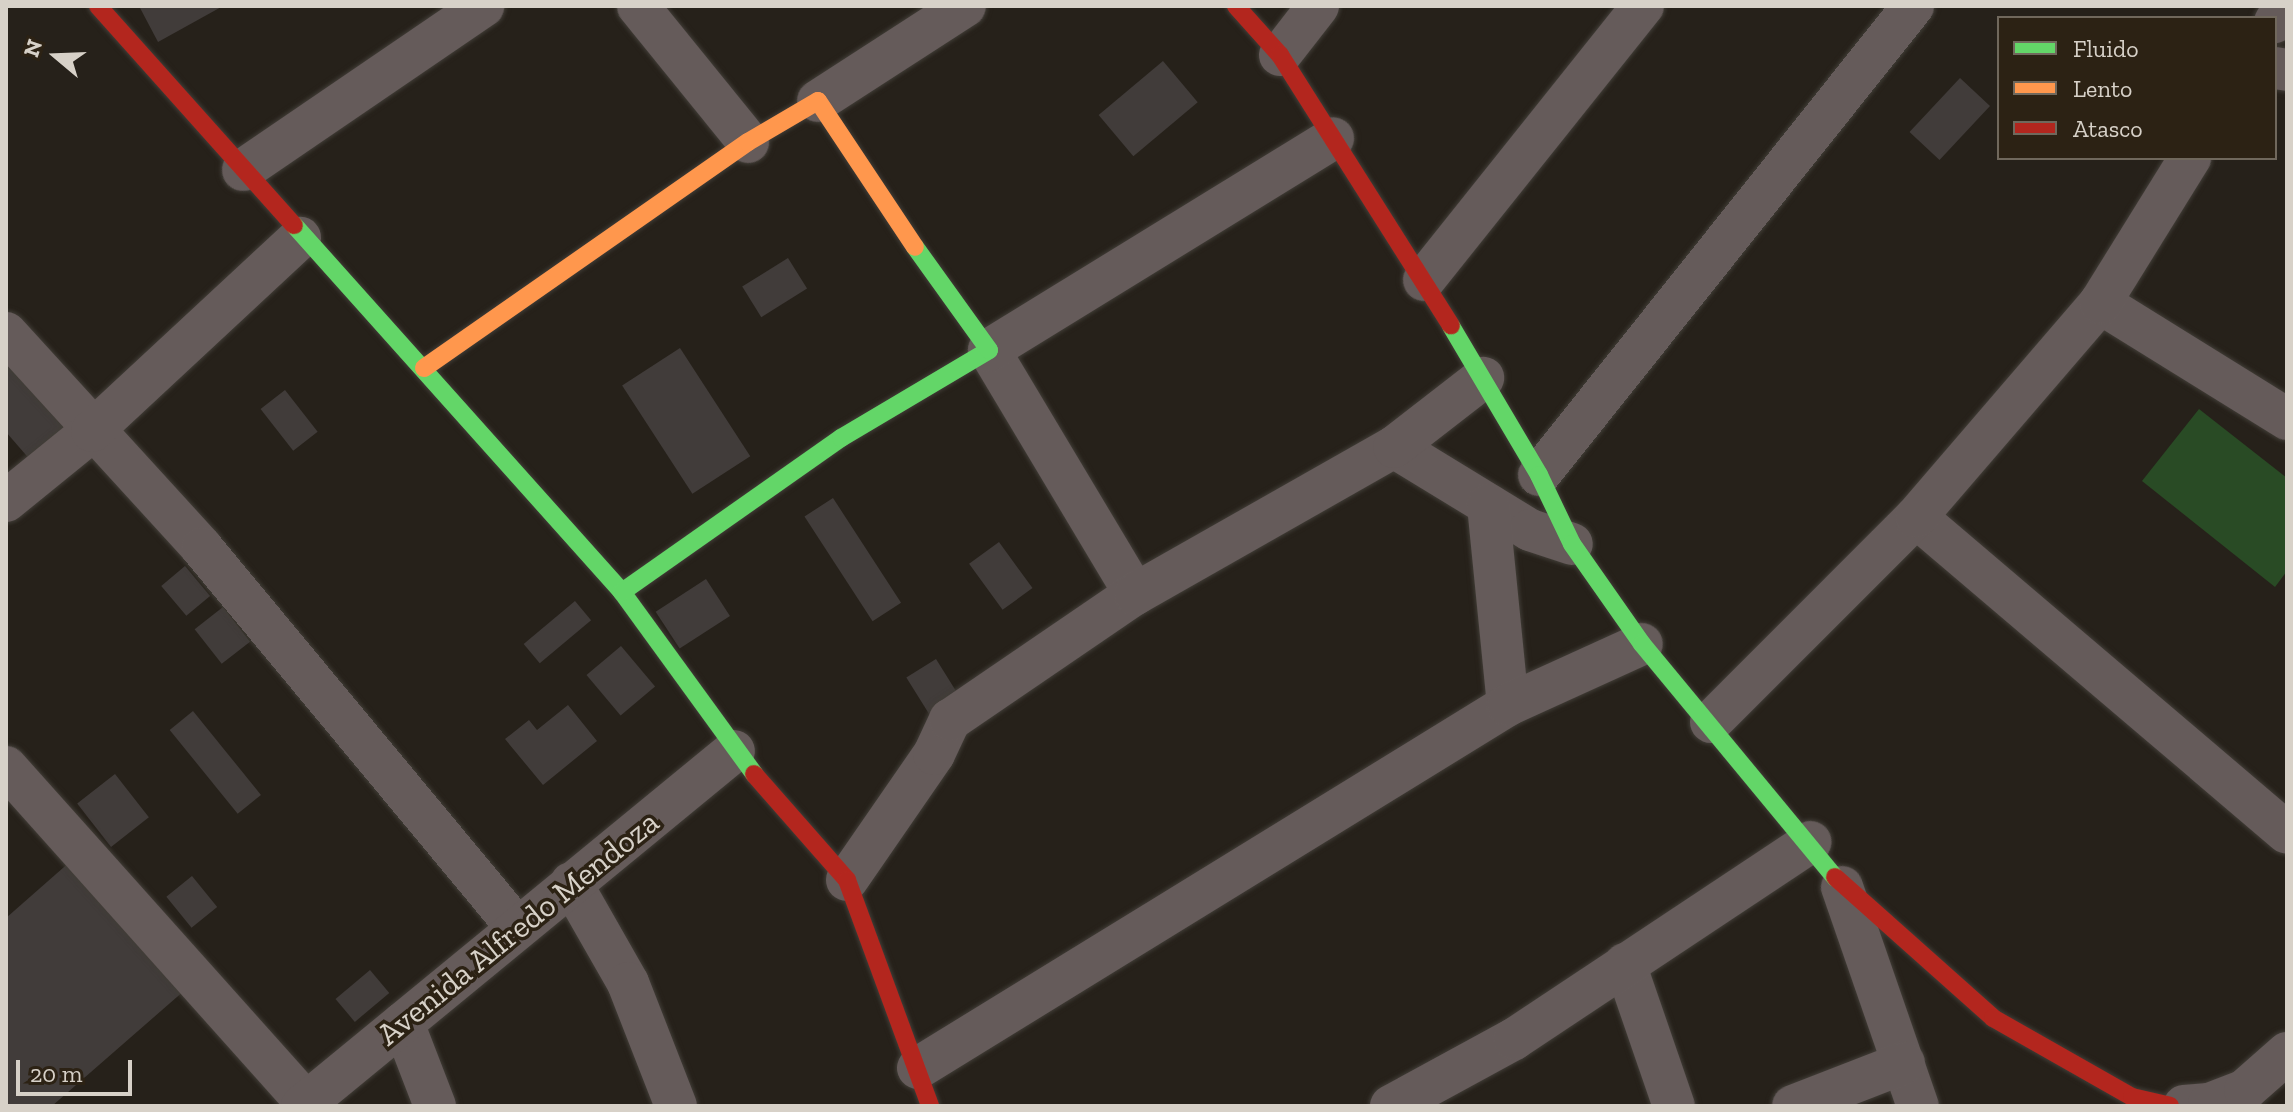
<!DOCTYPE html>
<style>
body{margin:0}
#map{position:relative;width:2293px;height:1112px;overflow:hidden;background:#26211a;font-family:"Zilla Slab",serif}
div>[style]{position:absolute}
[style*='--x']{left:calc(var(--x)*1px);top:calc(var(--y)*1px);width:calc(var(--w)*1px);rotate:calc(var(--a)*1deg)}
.green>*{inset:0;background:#294b25}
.building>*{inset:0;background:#413c3a;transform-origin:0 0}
.roads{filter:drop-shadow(0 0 2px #413d37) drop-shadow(0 0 2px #413d37)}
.street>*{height:42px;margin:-21px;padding:0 21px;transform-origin:21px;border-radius:21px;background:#655b5a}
.fast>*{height:18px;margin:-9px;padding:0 9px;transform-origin:9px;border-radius:9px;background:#63d668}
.slow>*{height:18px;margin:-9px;padding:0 9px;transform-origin:9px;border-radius:9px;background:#ff974d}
.jam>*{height:18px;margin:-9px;padding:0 9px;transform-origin:9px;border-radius:9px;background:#b3261e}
span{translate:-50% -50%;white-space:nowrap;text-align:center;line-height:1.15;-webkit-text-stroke:7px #2c2214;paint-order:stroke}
.street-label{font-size:32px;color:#d7d1c8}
.frame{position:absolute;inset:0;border:8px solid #d7d1c8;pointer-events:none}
.legend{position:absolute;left:1997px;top:16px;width:280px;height:144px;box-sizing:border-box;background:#2c2214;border:2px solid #70685c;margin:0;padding:10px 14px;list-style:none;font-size:24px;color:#d7d1c8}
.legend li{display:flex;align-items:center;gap:16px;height:40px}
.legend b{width:40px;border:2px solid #70685c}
.north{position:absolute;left:16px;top:16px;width:80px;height:80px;-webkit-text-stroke:6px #2c2214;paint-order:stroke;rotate:289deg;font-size:22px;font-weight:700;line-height:32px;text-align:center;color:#d7d1c8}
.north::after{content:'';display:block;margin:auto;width:28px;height:36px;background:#d7d1c8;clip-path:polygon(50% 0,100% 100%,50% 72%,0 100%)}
.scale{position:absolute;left:16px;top:1060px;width:116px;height:36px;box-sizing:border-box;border:4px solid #d7d1c8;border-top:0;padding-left:10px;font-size:24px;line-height:28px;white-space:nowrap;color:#d7d1c8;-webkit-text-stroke:6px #2c2214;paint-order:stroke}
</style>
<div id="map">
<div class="green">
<i style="clip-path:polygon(2199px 409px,2287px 478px,2287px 571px,2275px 587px,2142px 481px)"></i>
</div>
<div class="building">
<i style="clip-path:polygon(139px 6px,223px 6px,158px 42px)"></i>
<i style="left:1163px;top:61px;width:54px;height:84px;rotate:50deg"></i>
<i style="left:1960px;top:78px;width:41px;height:74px;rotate:43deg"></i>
<i style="left:788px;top:258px;width:36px;height:54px;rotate:58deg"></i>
<i style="left:680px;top:348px;width:129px;height:69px;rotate:57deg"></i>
<i style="clip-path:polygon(6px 357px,69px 429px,32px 462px,6px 432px)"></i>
<i style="left:285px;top:390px;width:53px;height:31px;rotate:52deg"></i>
<i style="left:833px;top:498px;width:125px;height:34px;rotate:57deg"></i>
<i style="left:999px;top:542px;width:57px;height:37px;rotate:54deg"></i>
<i style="left:185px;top:566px;width:39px;height:31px;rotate:50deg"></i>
<i style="left:706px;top:579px;width:44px;height:60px;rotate:57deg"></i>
<i style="left:575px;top:601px;width:25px;height:67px;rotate:50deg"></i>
<i style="left:223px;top:607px;width:44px;height:36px;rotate:52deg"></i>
<i style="left:621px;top:646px;width:53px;height:45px;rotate:50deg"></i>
<i style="left:936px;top:659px;width:49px;height:35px;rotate:58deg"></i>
<i style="clip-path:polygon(568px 705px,597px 741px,543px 785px,505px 739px,529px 720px,537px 730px)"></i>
<i style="left:193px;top:711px;width:108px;height:30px;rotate:51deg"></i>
<i style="left:115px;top:774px;width:55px;height:48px;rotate:52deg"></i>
<i style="clip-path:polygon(72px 860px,185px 990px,52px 1106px,6px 1106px,6px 918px)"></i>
<i style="left:192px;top:876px;width:40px;height:33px;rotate:51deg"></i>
<i style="left:370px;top:970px;width:30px;height:45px;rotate:50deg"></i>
</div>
<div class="roads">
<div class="street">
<i style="--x:638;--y:6;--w:175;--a:51"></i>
<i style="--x:2275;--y:22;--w:19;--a:-58"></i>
<i style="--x:1280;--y:55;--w:62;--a:-52.2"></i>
<i style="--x:2275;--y:68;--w:12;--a:9"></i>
<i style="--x:818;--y:101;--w:175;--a:-32.9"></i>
<i style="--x:243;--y:170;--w:291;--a:-34.3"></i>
<i style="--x:1424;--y:280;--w:351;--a:-51.4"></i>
<i style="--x:2100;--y:303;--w:220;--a:31.8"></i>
<i style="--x:6;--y:333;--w:291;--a:47.6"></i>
<i style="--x:202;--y:548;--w:494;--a:50.3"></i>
<i style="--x:1394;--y:447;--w:159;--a:31.4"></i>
<i style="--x:1530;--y:530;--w:44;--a:18.4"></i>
<i style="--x:1539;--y:475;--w:600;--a:-51.43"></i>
<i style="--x:6;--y:501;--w:111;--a:-39.1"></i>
<i style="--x:92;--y:431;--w:284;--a:-42.9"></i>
<i style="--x:1488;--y:505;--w:201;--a:84.3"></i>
<i style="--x:1916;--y:517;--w:487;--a:40.4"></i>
<i style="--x:1135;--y:594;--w:284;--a:-120.9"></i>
<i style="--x:989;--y:350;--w:404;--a:-31.6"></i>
<i style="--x:1711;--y:722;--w:290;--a:-45"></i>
<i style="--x:1916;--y:517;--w:282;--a:-49.3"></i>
<i style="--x:2100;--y:303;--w:171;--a:-58.2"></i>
<i style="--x:6;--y:767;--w:450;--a:48.2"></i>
<i style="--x:847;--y:880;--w:153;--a:-55.4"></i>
<i style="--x:934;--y:754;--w:38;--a:-65"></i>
<i style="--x:950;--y:720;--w:224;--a:-34.3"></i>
<i style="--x:1135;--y:594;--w:298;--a:-29.6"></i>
<i style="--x:1394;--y:447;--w:113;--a:-37.8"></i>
<i style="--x:571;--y:883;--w:115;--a:60.3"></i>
<i style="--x:628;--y:983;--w:132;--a:68.7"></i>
<i style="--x:1842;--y:887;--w:232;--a:70.9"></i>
<i style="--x:1625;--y:964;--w:150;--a:71"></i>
<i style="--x:403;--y:1023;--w:89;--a:68.9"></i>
<i style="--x:918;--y:1068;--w:693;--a:-31.6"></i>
<i style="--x:1508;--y:705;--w:147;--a:-24.5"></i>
<i style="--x:302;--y:1106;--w:559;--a:-39.41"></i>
<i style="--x:1391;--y:1106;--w:140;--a:-28.6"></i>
<i style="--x:1514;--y:1039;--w:356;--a:-33.6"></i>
<i style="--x:1793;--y:1106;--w:119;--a:-21.2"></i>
<i style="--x:2184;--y:1106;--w:25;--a:-5"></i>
<i style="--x:2209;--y:1104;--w:39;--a:-21"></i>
<i style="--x:2245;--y:1090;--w:56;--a:-41.4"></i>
</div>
<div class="fast">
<i style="--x:294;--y:225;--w:492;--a:48.2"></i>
<i style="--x:622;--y:592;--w:225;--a:54"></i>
<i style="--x:1451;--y:326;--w:173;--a:59.4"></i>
<i style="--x:1539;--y:475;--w:76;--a:64.4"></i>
<i style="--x:1572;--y:544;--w:122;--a:55"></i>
<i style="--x:1642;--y:644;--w:303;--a:50.4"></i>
<i style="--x:622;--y:592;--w:268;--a:-35.1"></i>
<i style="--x:841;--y:438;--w:172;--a:-30.7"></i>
<i style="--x:989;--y:350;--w:127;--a:-125.7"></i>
</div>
<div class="slow">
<i style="--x:424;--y:368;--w:395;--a:-34.9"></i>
<i style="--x:748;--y:142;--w:81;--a:-30.4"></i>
<i style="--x:818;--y:101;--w:175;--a:56.4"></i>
</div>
<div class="jam">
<i style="--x:98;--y:6;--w:294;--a:48.2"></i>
<i style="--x:1236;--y:6;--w:66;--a:48.1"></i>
<i style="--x:1280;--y:55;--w:320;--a:57.7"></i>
<i style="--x:754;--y:774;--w:141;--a:48.7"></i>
<i style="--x:847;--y:880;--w:241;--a:69.8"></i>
<i style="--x:1835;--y:877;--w:212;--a:41.7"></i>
<i style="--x:1993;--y:1018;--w:160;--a:29.6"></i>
<i style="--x:2132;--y:1097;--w:39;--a:13"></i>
</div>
</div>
<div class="street-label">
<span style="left:518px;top:928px;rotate:-39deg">Avenida Alfredo Mendoza</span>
</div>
<div class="frame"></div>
<ul class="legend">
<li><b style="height:10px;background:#63d668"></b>Fluido</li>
<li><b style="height:10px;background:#ff974d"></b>Lento</li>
<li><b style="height:10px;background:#b3261e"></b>Atasco</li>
</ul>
<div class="north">N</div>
<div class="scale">20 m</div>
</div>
